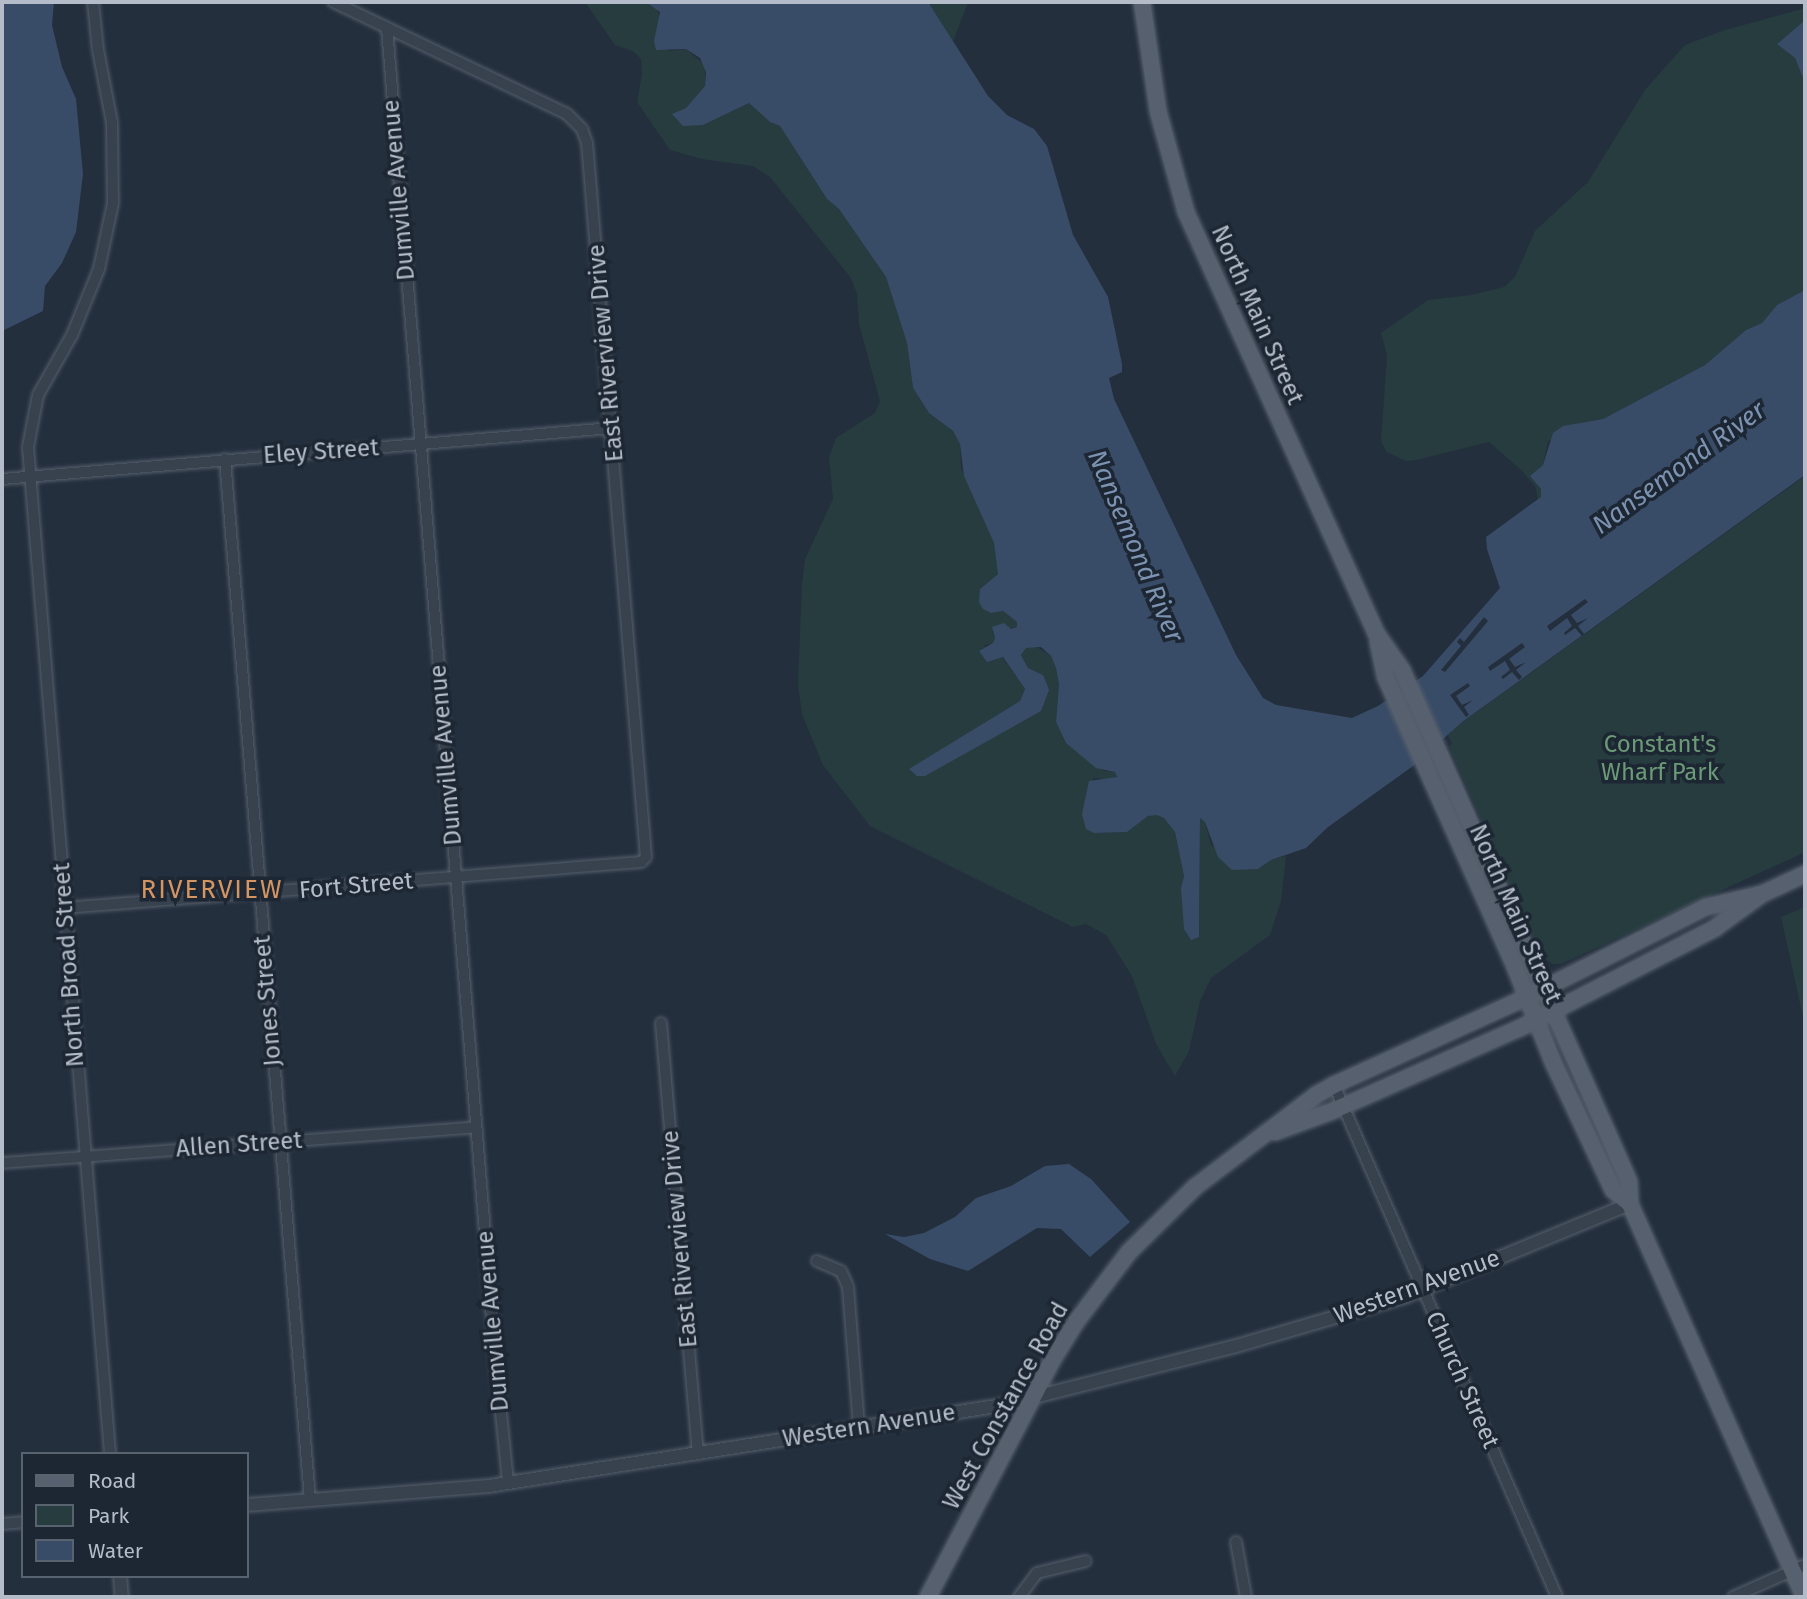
<!DOCTYPE html>
<style>
body{margin:0}
#map{position:relative;width:1807px;height:1599px;overflow:hidden;background:#242f3e;font-family:"Fira Sans",sans-serif}
div>[style]{position:absolute}
[style*='--x']{left:calc(var(--x)*1px);top:calc(var(--y)*1px);width:calc(var(--w)*1px);rotate:calc(var(--a)*1deg)}
.green>*{inset:0;background:#263c3f}
.water>*{inset:0;background:#394c67}
.pier>*{inset:0;background:#242f3e}
.roads{filter:drop-shadow(0 0 2px #565f6c) drop-shadow(0 0 2px #565f6c)}
.minor>*{height:10px;margin:-5px;padding:0 5px;transform-origin:5px;border-radius:5px;background:#38414e}
.tertiary>*{height:12px;margin:-6px;padding:0 6px;transform-origin:6px;border-radius:6px;background:#38414e}
.primary>*{height:16px;margin:-8px;padding:0 8px;transform-origin:8px;border-radius:8px;background:#56606e}
span{translate:-50% -50%;white-space:nowrap;text-align:center;line-height:1.15;-webkit-text-stroke:7px #1d2633;paint-order:stroke}
.street-label{font-size:24px;color:#b4bcc9}
.park-label{font-size:24px;color:#6b9a76}
.water-label{font-size:26px;color:#7c92b1;font-style:italic}
.neighbourhood-label{font-size:26px;color:#d59563;letter-spacing:2px}
.frame{position:absolute;inset:0;border:4px solid #b4bcc9;pointer-events:none}
.legend{position:absolute;left:21px;top:1452px;width:228px;height:126px;box-sizing:border-box;background:#1d2633;border:2px solid #59626f;margin:0;padding:9px 12px;list-style:none;font-size:21px;color:#b4bcc9}
.legend li{display:flex;align-items:center;gap:14px;height:35px}
.legend b{width:35px;border:2px solid #59626f}
</style>
<div id="map">
<div class="green">
<i style="clip-path:polygon(585px 2px,646px 2px,657px 8px,660px 19px,654px 41px,669px 51px,686px 49px,705px 65px,705px 86px,686px 108px,703px 125px,749px 103px,770px 122px,780px 126px,827px 199px,839px 209px,886px 277px,907px 343px,913px 388px,929px 413px,953px 431px,960px 444px,961px 468px,994px 543px,999px 562px,998px 574px,980px 589px,991px 613px,1003px 611px,1017px 622px,1017px 627px,992px 631px,995px 638px,993px 643px,983px 646px,1002px 657px,1025px 689px,1020px 701px,910px 769px,1041px 711px,1043px 675px,1028px 668px,1021px 655px,1026px 648px,1035px 646px,1051px 656px,1056px 668px,1059px 684px,1056px 722px,1066px 743px,1104px 771px,1116px 772px,1117px 777px,1113px 780px,1093px 778px,1094px 833px,1127px 832px,1148px 816px,1157px 814px,1164px 818px,1175px 832px,1184px 876px,1181px 888px,1199px 937px,1200px 818px,1205px 822px,1211px 845px,1258px 869px,1271px 860px,1286px 856px,1281px 901px,1270px 935px,1211px 978px,1200px 1001px,1189px 1051px,1175px 1076px,1156px 1044px,1132px 976px,1106px 935px,1086px 924px,1073px 927px,870px 826px,823px 765px,802px 714px,798px 685px,802px 583px,805px 559px,833px 499px,829px 457px,836px 438px,875px 413px,880px 401px,859px 324px,857px 294px,851px 278px,770px 177px,753px 166px,702px 159px,670px 150px,637px 102px,642px 74px,641px 59px,633px 51px,615px 45px)"></i>
<i style="clip-path:polygon(928px 2px,968px 2px,953px 42px)"></i>
<i style="clip-path:polygon(1805px 8px,1805px 20px,1777px 44px,1795px 58px,1805px 84px,1805px 290px,1777px 305px,1762px 323px,1746px 330px,1705px 365px,1603px 419px,1579px 423px,1548px 441px,1543px 465px,1530px 476px,1541px 489px,1541px 497px,1538px 499px,1535px 486px,1520px 469px,1489px 442px,1416px 460px,1406px 461px,1387px 452px,1381px 442px,1387px 355px,1381px 333px,1428px 300px,1471px 295px,1504px 287px,1515px 277px,1535px 231px,1588px 182px,1645px 90px,1685px 45px,1722px 31px)"></i>
<i style="clip-path:polygon(1805px 476px,1805px 852px,1561px 964px,1553px 964px,1542px 957px,1449px 746px,1452px 744px,1447px 733px)"></i>
<i style="clip-path:polygon(1805px 907px,1805px 1026px,1781px 917px)"></i>
</div>
<div class="water">
<i style="clip-path:polygon(2px 2px,54px 2px,52px 25px,62px 67px,76px 99px,83px 174px,76px 232px,62px 263px,45px 286px,43px 311px,2px 331px)"></i>
<i style="clip-path:polygon(646px 2px,928px 2px,988px 96px,1007px 115px,1034px 129px,1047px 146px,1073px 235px,1108px 297px,1122px 364px,1122px 372px,1109px 378px,1114px 399px,1236px 655px,1263px 698px,1276px 705px,1352px 718px,1378px 706px,1423px 676px,1500px 588px,1487px 549px,1486px 537px,1541px 497px,1541px 489px,1530px 476px,1543px 465px,1553px 433px,1563px 426px,1603px 419px,1705px 365px,1746px 330px,1762px 323px,1777px 305px,1805px 290px,1805px 475px,1462px 722px,1413px 766px,1328px 827px,1306px 848px,1271px 860px,1258px 869px,1232px 870px,1218px 857px,1205px 822px,1200px 818px,1199px 937px,1191px 940px,1184px 929px,1181px 888px,1184px 876px,1175px 832px,1164px 818px,1157px 815px,1148px 816px,1127px 832px,1094px 833px,1086px 829px,1082px 814px,1089px 781px,1117px 777px,1115px 772px,1096px 768px,1066px 743px,1056px 722px,1059px 684px,1056px 668px,1051px 656px,1041px 647px,1026px 648px,1021px 655px,1028px 668px,1043px 675px,1046px 682px,1049px 690px,1041px 711px,925px 776px,917px 776px,909px 769px,1020px 701px,1025px 689px,1003px 657px,987px 662px,979px 651px,993px 643px,995px 638px,992px 627px,1004px 623px,1011px 629px,1017px 627px,1017px 622px,1003px 611px,991px 613px,983px 609px,979px 602px,980px 589px,998px 574px,994px 543px,964px 476px,960px 444px,953px 431px,929px 413px,913px 388px,907px 343px,886px 277px,839px 209px,827px 199px,780px 126px,770px 122px,749px 103px,703px 125px,683px 126px,672px 114px,686px 108px,705px 86px,706px 72px,700px 58px,686px 49px,656px 50px,654px 41px,660px 12px)"></i>
<i style="clip-path:polygon(1805px 20px,1805px 101px,1805px 83px,1795px 58px,1777px 44px)"></i>
<i style="clip-path:polygon(1069px 1164px,1091px 1179px,1130px 1222px,1090px 1257px,1061px 1229px,1037px 1228px,968px 1271px,930px 1259px,885px 1234px,904px 1237px,924px 1233px,955px 1217px,976px 1198px,1011px 1186px,1045px 1166px)"></i>
</div>
<div class="pier">
<i style="clip-path:polygon(1585px 599px,1588px 602px,1571px 615px,1577px 623px,1588px 618px,1578px 626px,1584px 634px,1582px 636px,1575px 628px,1565px 635px,1564px 633px,1572px 626px,1567px 618px,1550px 631px,1547px 626px)"></i>
<i style="clip-path:polygon(1484px 617px,1488px 621px,1445px 672px,1441px 670px,1461px 646px,1457px 642px,1460px 638px,1464px 642px)"></i>
<i style="clip-path:polygon(1522px 643px,1525px 647px,1509px 659px,1515px 667px,1526px 662px,1516px 670px,1522px 677px,1519px 680px,1512px 672px,1503px 679px,1501px 677px,1510px 670px,1505px 661px,1490px 671px,1488px 667px)"></i>
<i style="clip-path:polygon(1468px 683px,1470px 686px,1456px 696px,1462px 705px,1473px 700px,1464px 707px,1469px 715px,1466px 717px,1450px 695px)"></i>
</div>
<div class="roads">
<div class="minor">
<i style="--x:93;--y:2;--w:48;--a:84.1"></i>
<i style="--x:98;--y:50;--w:74;--a:79.1"></i>
<i style="--x:112;--y:123;--w:80;--a:89.3"></i>
<i style="--x:113;--y:203;--w:67;--a:102"></i>
<i style="--x:99;--y:269;--w:71;--a:112.2"></i>
<i style="--x:72;--y:335;--w:69;--a:119.5"></i>
<i style="--x:38;--y:395;--w:53;--a:100.9"></i>
<i style="--x:28;--y:447;--w:1010;--a:85.34"></i>
<i style="--x:387;--y:28;--w:1320;--a:85.35"></i>
<i style="--x:494;--y:1344;--w:140;--a:84.2"></i>
<i style="--x:225;--y:459;--w:1044;--a:85.33"></i>
<i style="--x:2;--y:479;--w:612;--a:-4.78"></i>
<i style="--x:64;--y:908;--w:579;--a:-4.56"></i>
<i style="--x:641;--y:862;--w:7;--a:-45"></i>
<i style="--x:646;--y:857;--w:716;--a:-94.72"></i>
<i style="--x:587;--y:143;--w:15;--a:-110"></i>
<i style="--x:582;--y:129;--w:21;--a:-135"></i>
<i style="--x:567;--y:114;--w:259;--a:-154.4"></i>
<i style="--x:661;--y:1023;--w:433;--a:85.1"></i>
<i style="--x:1334;--y:1085;--w:558;--a:66.46"></i>
<i style="--x:2;--y:1163;--w:475;--a:-4.3"></i>
<i style="--x:817;--y:1261;--w:26;--a:23"></i>
<i style="--x:841;--y:1271;--w:17;--a:66"></i>
<i style="--x:848;--y:1287;--w:140;--a:85.5"></i>
<i style="--x:2;--y:1524;--w:21;--a:-5"></i>
<i style="--x:1236;--y:1542;--w:56;--a:79.7"></i>
<i style="--x:1019;--y:1597;--w:30;--a:-53"></i>
<i style="--x:1037;--y:1573;--w:50;--a:-13.8"></i>
<i style="--x:1733;--y:1597;--w:79;--a:-24"></i>
</div>
<div class="tertiary">
<i style="--x:247;--y:1505;--w:243;--a:-4.5"></i>
<i style="--x:489;--y:1486;--w:520;--a:-8.96"></i>
<i style="--x:1003;--y:1405;--w:240;--a:-14.2"></i>
<i style="--x:1236;--y:1346;--w:175;--a:-16.3"></i>
<i style="--x:1404;--y:1297;--w:244;--a:-22.4"></i>
<i style="--x:120;--y:1576;--w:21;--a:85"></i>
</div>
<div class="primary">
<i style="--x:1142;--y:2;--w:110;--a:81.6"></i>
<i style="--x:1158;--y:111;--w:105;--a:74.5"></i>
<i style="--x:1186;--y:212;--w:462;--a:65.7"></i>
<i style="--x:1376;--y:633;--w:45;--a:54.9"></i>
<i style="--x:1402;--y:670;--w:93;--a:65.9"></i>
<i style="--x:1440;--y:755;--w:467;--a:66.1"></i>
<i style="--x:1629;--y:1182;--w:22;--a:87"></i>
<i style="--x:1630;--y:1204;--w:430;--a:66.1"></i>
<i style="--x:1378;--y:642;--w:35;--a:78"></i>
<i style="--x:1385;--y:676;--w:319;--a:65.9"></i>
<i style="--x:1515;--y:967;--w:102;--a:68.2"></i>
<i style="--x:1553;--y:1062;--w:141;--a:64.9"></i>
<i style="--x:1613;--y:1190;--w:22;--a:39"></i>
<i style="--x:1275;--y:1132;--w:59;--a:-20"></i>
<i style="--x:1330;--y:1112;--w:208;--a:-23.9"></i>
<i style="--x:1520;--y:1028;--w:219;--a:-27.1"></i>
<i style="--x:1715;--y:928;--w:58;--a:-35.9"></i>
<i style="--x:1762;--y:894;--w:47;--a:-24.9"></i>
<i style="--x:928;--y:1597;--w:269;--a:-62.3"></i>
<i style="--x:1053;--y:1359;--w:44;--a:-58.1"></i>
<i style="--x:1076;--y:1322;--w:88;--a:-52.9"></i>
<i style="--x:1129;--y:1252;--w:93;--a:-44.6"></i>
<i style="--x:1195;--y:1187;--w:152;--a:-37.2"></i>
<i style="--x:1316;--y:1095;--w:21;--a:-29"></i>
<i style="--x:1334;--y:1085;--w:212;--a:-24.5"></i>
<i style="--x:1527;--y:997;--w:200;--a:-26.7"></i>
<i style="--x:1706;--y:907;--w:57;--a:-13.1"></i>
</div>
</div>
<div class="street-label">
<span style="left:399px;top:190px;rotate:-95deg">Dumville Avenue</span>
<span style="left:1257px;top:315px;rotate:66deg">North Main Street</span>
<span style="left:606px;top:353px;rotate:-95deg">East Riverview Drive</span>
<span style="left:321px;top:452px;rotate:-4deg">Eley Street</span>
<span style="left:446px;top:755px;rotate:-95deg">Dumville Avenue</span>
<span style="left:356px;top:886px;rotate:-5deg">Fort Street</span>
<span style="left:1515px;top:914px;rotate:66deg">North Main Street</span>
<span style="left:69px;top:965px;rotate:-94deg">North Broad Street</span>
<span style="left:268px;top:1001px;rotate:-95deg">Jones Street</span>
<span style="left:239px;top:1145px;rotate:-4deg">Allen Street</span>
<span style="left:680px;top:1239px;rotate:-95deg">East Riverview Drive</span>
<span style="left:1417px;top:1287px;rotate:-20deg">Western Avenue</span>
<span style="left:493px;top:1321px;rotate:-95deg">Dumville Avenue</span>
<span style="left:1462px;top:1380px;rotate:66deg">Church Street</span>
<span style="left:1006px;top:1406px;rotate:-61deg">West Constance Road</span>
<span style="left:869px;top:1426px;rotate:-9deg">Western Avenue</span>
</div>
<div class="park-label">
<span style="left:1660px;top:759px">Constant's<br>Wharf Park</span>
</div>
<div class="water-label">
<span style="left:1679px;top:468px;rotate:-36deg">Nansemond River</span>
<span style="left:1135px;top:546px;rotate:67deg">Nansemond River</span>
</div>
<div class="neighbourhood-label">
<span style="left:212px;top:890px">RIVERVIEW</span>
</div>
<div class="frame"></div>
<ul class="legend">
<li><b style="height:9px;background:#56606e"></b>Road</li>
<li><b style="height:19px;background:#263c3f"></b>Park</li>
<li><b style="height:19px;background:#394c67"></b>Water</li>
</ul>
</div>
